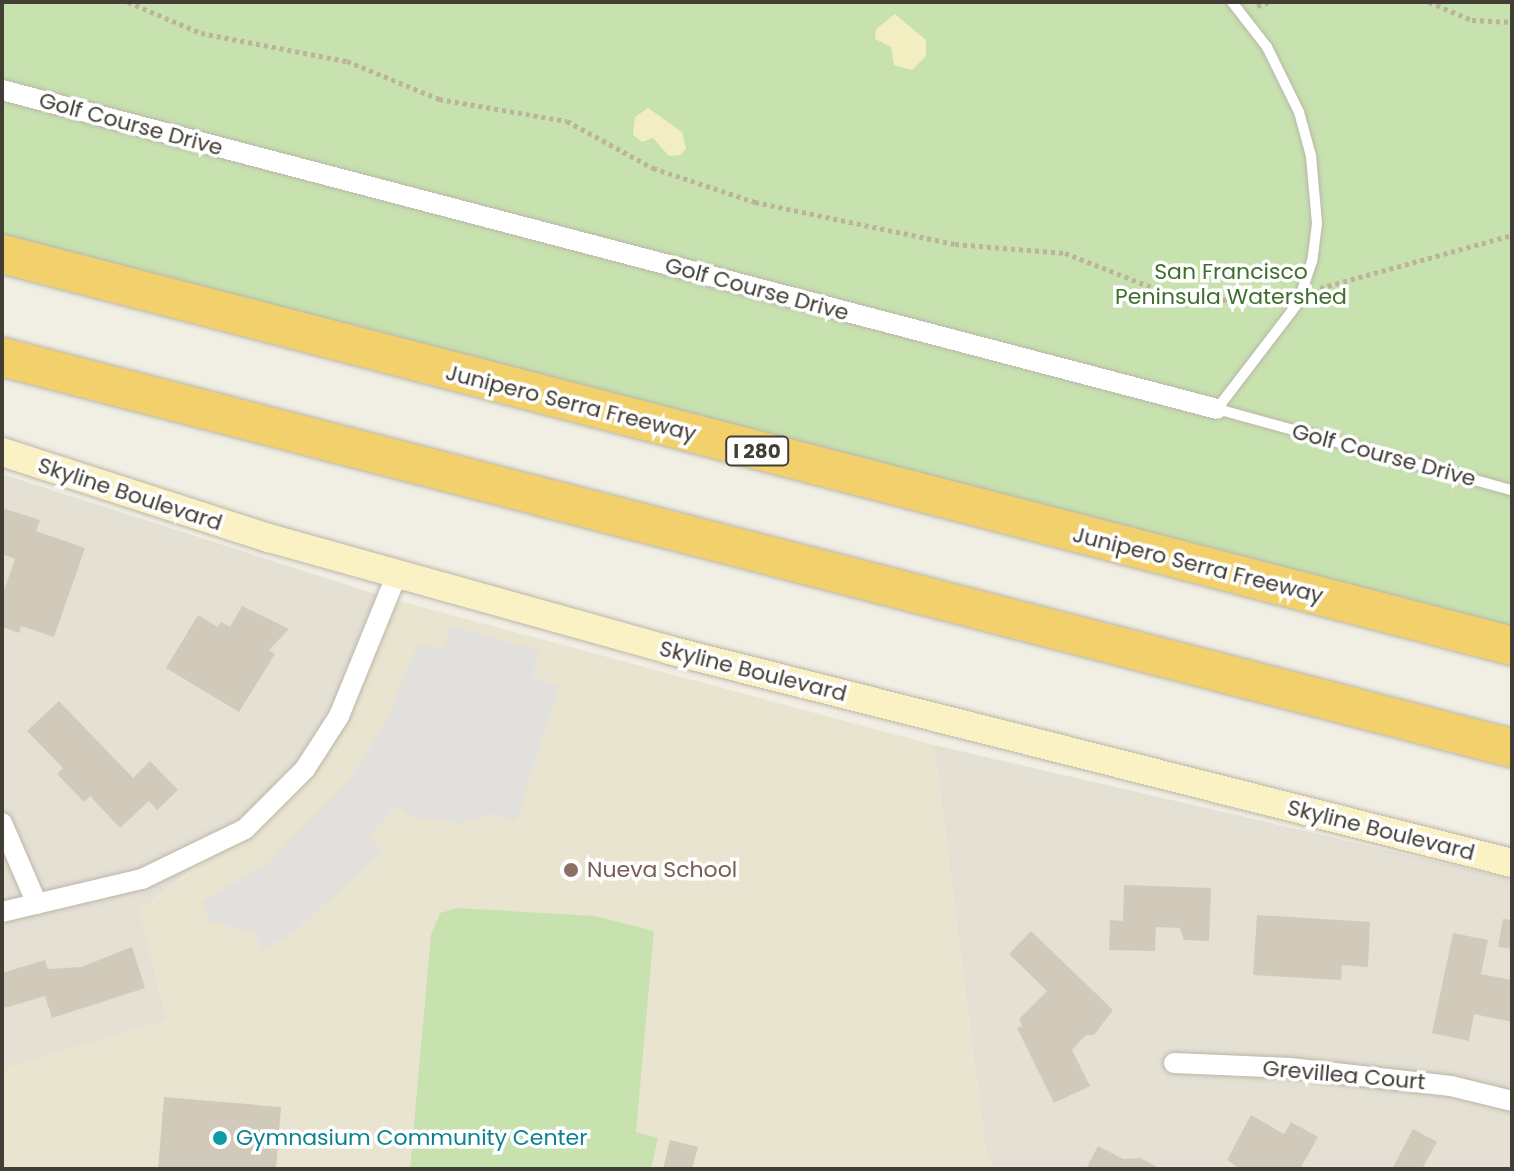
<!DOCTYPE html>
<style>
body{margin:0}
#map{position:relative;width:1514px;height:1171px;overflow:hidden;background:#f1eee4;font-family:Poppins,sans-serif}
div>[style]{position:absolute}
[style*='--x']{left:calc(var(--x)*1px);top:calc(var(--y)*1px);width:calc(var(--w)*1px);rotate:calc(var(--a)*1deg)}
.residential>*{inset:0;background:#e4e0d3}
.education>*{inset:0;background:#e9e4cf}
.green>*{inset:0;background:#c7e2af}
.sand>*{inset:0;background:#f3edc2}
.parking>*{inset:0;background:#e1e0dc}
.building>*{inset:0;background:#d1cabb}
.path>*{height:5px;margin-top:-2.5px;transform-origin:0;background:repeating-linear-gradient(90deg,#bcb39a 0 4px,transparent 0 8px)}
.roads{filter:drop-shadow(0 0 2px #bbb6a8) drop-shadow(0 0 2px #bbb6a8)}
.service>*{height:10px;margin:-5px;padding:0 5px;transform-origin:5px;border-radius:5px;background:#fff}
.minor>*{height:20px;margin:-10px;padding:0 10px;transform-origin:10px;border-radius:10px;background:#fff}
.secondary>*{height:28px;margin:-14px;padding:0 14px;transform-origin:14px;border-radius:14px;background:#faf1c5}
.motorway>*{height:38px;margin:-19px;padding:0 19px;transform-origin:19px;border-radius:19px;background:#f2d16d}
.dots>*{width:22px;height:22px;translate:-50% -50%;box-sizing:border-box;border:4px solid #fff;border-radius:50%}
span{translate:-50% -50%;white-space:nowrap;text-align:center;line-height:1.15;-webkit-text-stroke:7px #fff;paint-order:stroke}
.shield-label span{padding:2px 6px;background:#fff;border:2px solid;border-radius:6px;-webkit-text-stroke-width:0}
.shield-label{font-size:20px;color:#423e35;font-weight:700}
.street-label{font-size:22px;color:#423e35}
.park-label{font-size:22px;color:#406f2d}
.education-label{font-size:22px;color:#785e54}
.left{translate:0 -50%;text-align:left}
.culture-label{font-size:22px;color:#0d838f}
.frame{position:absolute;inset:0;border:4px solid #423e35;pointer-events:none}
</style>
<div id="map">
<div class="residential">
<i style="clip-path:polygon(2px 474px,388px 598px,339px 716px,262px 813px,140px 911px,167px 1020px,2px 1069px)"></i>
<i style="clip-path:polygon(934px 745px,1512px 879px,1512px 1169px,994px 1169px,986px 1153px)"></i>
</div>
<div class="education">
<i style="clip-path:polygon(388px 598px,934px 745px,986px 1153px,994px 1169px,2px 1169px,2px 1069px,166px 1020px,140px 911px,245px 829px,305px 769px)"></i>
</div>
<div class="green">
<i style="clip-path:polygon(2px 2px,1512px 2px,1512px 646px,2px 254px)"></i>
<i style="clip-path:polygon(458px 908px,595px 916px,654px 931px,636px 1132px,658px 1138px,651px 1169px,410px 1169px,431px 935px,440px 913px)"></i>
</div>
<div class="sand">
<i style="clip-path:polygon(895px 14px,926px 40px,926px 56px,912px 70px,894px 65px,891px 47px,875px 39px,876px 29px)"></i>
<i style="clip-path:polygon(648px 108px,682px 132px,686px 149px,680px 155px,669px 156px,653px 138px,642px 142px,633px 135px,635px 117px)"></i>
</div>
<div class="parking">
<i style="clip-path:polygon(451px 626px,540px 651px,532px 676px,559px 687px,516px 821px,492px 814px,461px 823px,411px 817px,396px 806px,368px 837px,383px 852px,295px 931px,263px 950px,253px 932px,209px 921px,202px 902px,269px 862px,351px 778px,384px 725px,418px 644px,443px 650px)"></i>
</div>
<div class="building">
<i style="clip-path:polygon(2px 508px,40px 520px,36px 531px,85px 548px,54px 637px,21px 626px,19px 633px,2px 627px,2px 596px,15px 559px,2px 554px)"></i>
<i style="clip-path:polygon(242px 606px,289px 629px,269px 650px,275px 654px,239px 712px,166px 668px,198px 615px,218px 627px,221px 622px,230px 627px)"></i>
<i style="clip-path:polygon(59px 701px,133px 778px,150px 761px,178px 790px,157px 810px,149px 801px,120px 828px,90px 796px,84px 802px,57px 774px,63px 768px,27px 731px)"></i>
<i style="clip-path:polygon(1124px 885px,1211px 888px,1209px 941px,1184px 940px,1180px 928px,1156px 927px,1155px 951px,1109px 950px,1110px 920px,1123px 921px)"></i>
<i style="clip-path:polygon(1257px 915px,1370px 922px,1368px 967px,1342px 965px,1341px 980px,1253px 975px)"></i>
<i style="clip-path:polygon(1503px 919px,1512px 920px,1512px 949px,1498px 947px)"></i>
<i style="clip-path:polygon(1031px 931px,1113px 1010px,1094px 1035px,1086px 1035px,1072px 1050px,1090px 1086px,1054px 1103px,1017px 1028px,1022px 1026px,1019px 1019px,1047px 991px,1009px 954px)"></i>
<i style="clip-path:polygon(1453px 933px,1488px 940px,1481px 974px,1512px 980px,1512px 1022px,1474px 1014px,1469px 1041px,1432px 1033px)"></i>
<i style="clip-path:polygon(132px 947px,145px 988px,52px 1018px,45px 996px,4px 1008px,2px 973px,45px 960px,48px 969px,81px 967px)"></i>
<i style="clip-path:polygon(164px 1097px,281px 1107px,276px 1169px,158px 1169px)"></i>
<i style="clip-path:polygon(1251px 1115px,1284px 1134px,1291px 1122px,1318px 1137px,1300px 1169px,1240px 1169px,1227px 1160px)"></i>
<i style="clip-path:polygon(1413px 1129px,1437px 1142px,1422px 1169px,1392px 1169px)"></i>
<i style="clip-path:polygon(670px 1140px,698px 1147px,692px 1169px,663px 1169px)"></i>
<i style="clip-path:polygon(1098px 1146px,1123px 1159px,1140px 1158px,1161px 1169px,1086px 1169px)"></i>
</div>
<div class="path">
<i style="--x:128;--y:2;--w:79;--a:23"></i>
<i style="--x:201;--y:33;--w:149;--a:10.9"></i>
<i style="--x:347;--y:61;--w:100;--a:22.4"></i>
<i style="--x:439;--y:99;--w:130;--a:9.8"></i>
<i style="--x:567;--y:121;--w:98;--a:28.7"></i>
<i style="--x:653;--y:168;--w:108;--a:18.4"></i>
<i style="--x:755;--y:202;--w:204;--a:11.9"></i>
<i style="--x:955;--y:244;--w:110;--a:4.7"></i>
<i style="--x:1065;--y:253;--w:123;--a:21.5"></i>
<i style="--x:1179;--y:298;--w:36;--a:5"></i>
<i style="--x:1215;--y:301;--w:73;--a:-7.9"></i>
<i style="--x:1429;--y:2;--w:47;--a:22.7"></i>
<i style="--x:1472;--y:20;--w:40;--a:2.9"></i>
<i style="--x:1257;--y:6;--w:13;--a:-18"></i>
<i style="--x:1320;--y:288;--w:199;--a:-15.4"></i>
</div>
<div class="roads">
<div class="service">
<i style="--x:1232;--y:2;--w:57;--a:52.1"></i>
<i style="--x:1267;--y:47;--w:72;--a:63.8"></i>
<i style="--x:1299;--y:112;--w:46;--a:74.7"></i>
<i style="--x:1311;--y:156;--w:67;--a:84.9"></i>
<i style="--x:1317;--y:223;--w:38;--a:97"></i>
<i style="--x:1312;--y:261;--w:44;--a:108.4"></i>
<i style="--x:1298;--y:303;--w:133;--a:127.4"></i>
<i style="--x:1217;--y:409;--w:306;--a:15.4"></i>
</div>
<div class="minor">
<i style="--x:2;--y:90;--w:1256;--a:14.71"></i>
<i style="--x:2;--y:823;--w:88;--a:66.6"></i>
<i style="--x:2;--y:912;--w:144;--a:-13.3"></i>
<i style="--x:142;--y:879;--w:114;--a:-25.9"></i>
<i style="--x:245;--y:829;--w:85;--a:-45"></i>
<i style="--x:305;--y:769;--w:63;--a:-57.3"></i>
<i style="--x:339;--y:716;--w:151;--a:-67.8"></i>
<i style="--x:1174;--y:1063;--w:116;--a:2.5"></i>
<i style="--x:1290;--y:1068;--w:162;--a:6.4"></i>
<i style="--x:1451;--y:1086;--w:63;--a:13.8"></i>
</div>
<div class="secondary">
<i style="--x:2;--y:452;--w:281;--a:17.9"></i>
<i style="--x:269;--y:538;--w:415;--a:15.6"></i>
<i style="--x:669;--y:650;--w:869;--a:14.18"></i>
</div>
<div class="motorway">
<i style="--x:2;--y:254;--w:1560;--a:14.55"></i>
<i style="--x:2;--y:357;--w:1560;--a:14.52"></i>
</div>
</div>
<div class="dots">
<i style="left:571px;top:870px;background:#8d6e63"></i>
<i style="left:220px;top:1138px;background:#0f9aa8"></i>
</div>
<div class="shield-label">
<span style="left:757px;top:451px">I 280</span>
</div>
<div class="street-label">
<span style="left:131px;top:124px;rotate:15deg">Golf Course Drive</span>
<span style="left:757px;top:289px;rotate:15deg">Golf Course Drive</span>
<span style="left:571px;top:403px;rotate:14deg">Junipero Serra Freeway</span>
<span style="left:1384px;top:455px;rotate:15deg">Golf Course Drive</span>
<span style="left:130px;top:494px;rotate:18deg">Skyline Boulevard</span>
<span style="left:1198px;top:565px;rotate:14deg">Junipero Serra Freeway</span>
<span style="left:753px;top:671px;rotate:14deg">Skyline Boulevard</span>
<span style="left:1381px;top:830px;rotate:14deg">Skyline Boulevard</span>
<span style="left:1344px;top:1075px;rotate:5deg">Grevillea Court</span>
</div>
<div class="park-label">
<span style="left:1231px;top:284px">San Francisco<br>Peninsula Watershed</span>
</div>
<div class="education-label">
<span class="left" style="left:587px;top:870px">Nueva School</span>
</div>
<div class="culture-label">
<span class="left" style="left:236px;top:1138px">Gymnasium Community Center</span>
</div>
<div class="frame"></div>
</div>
